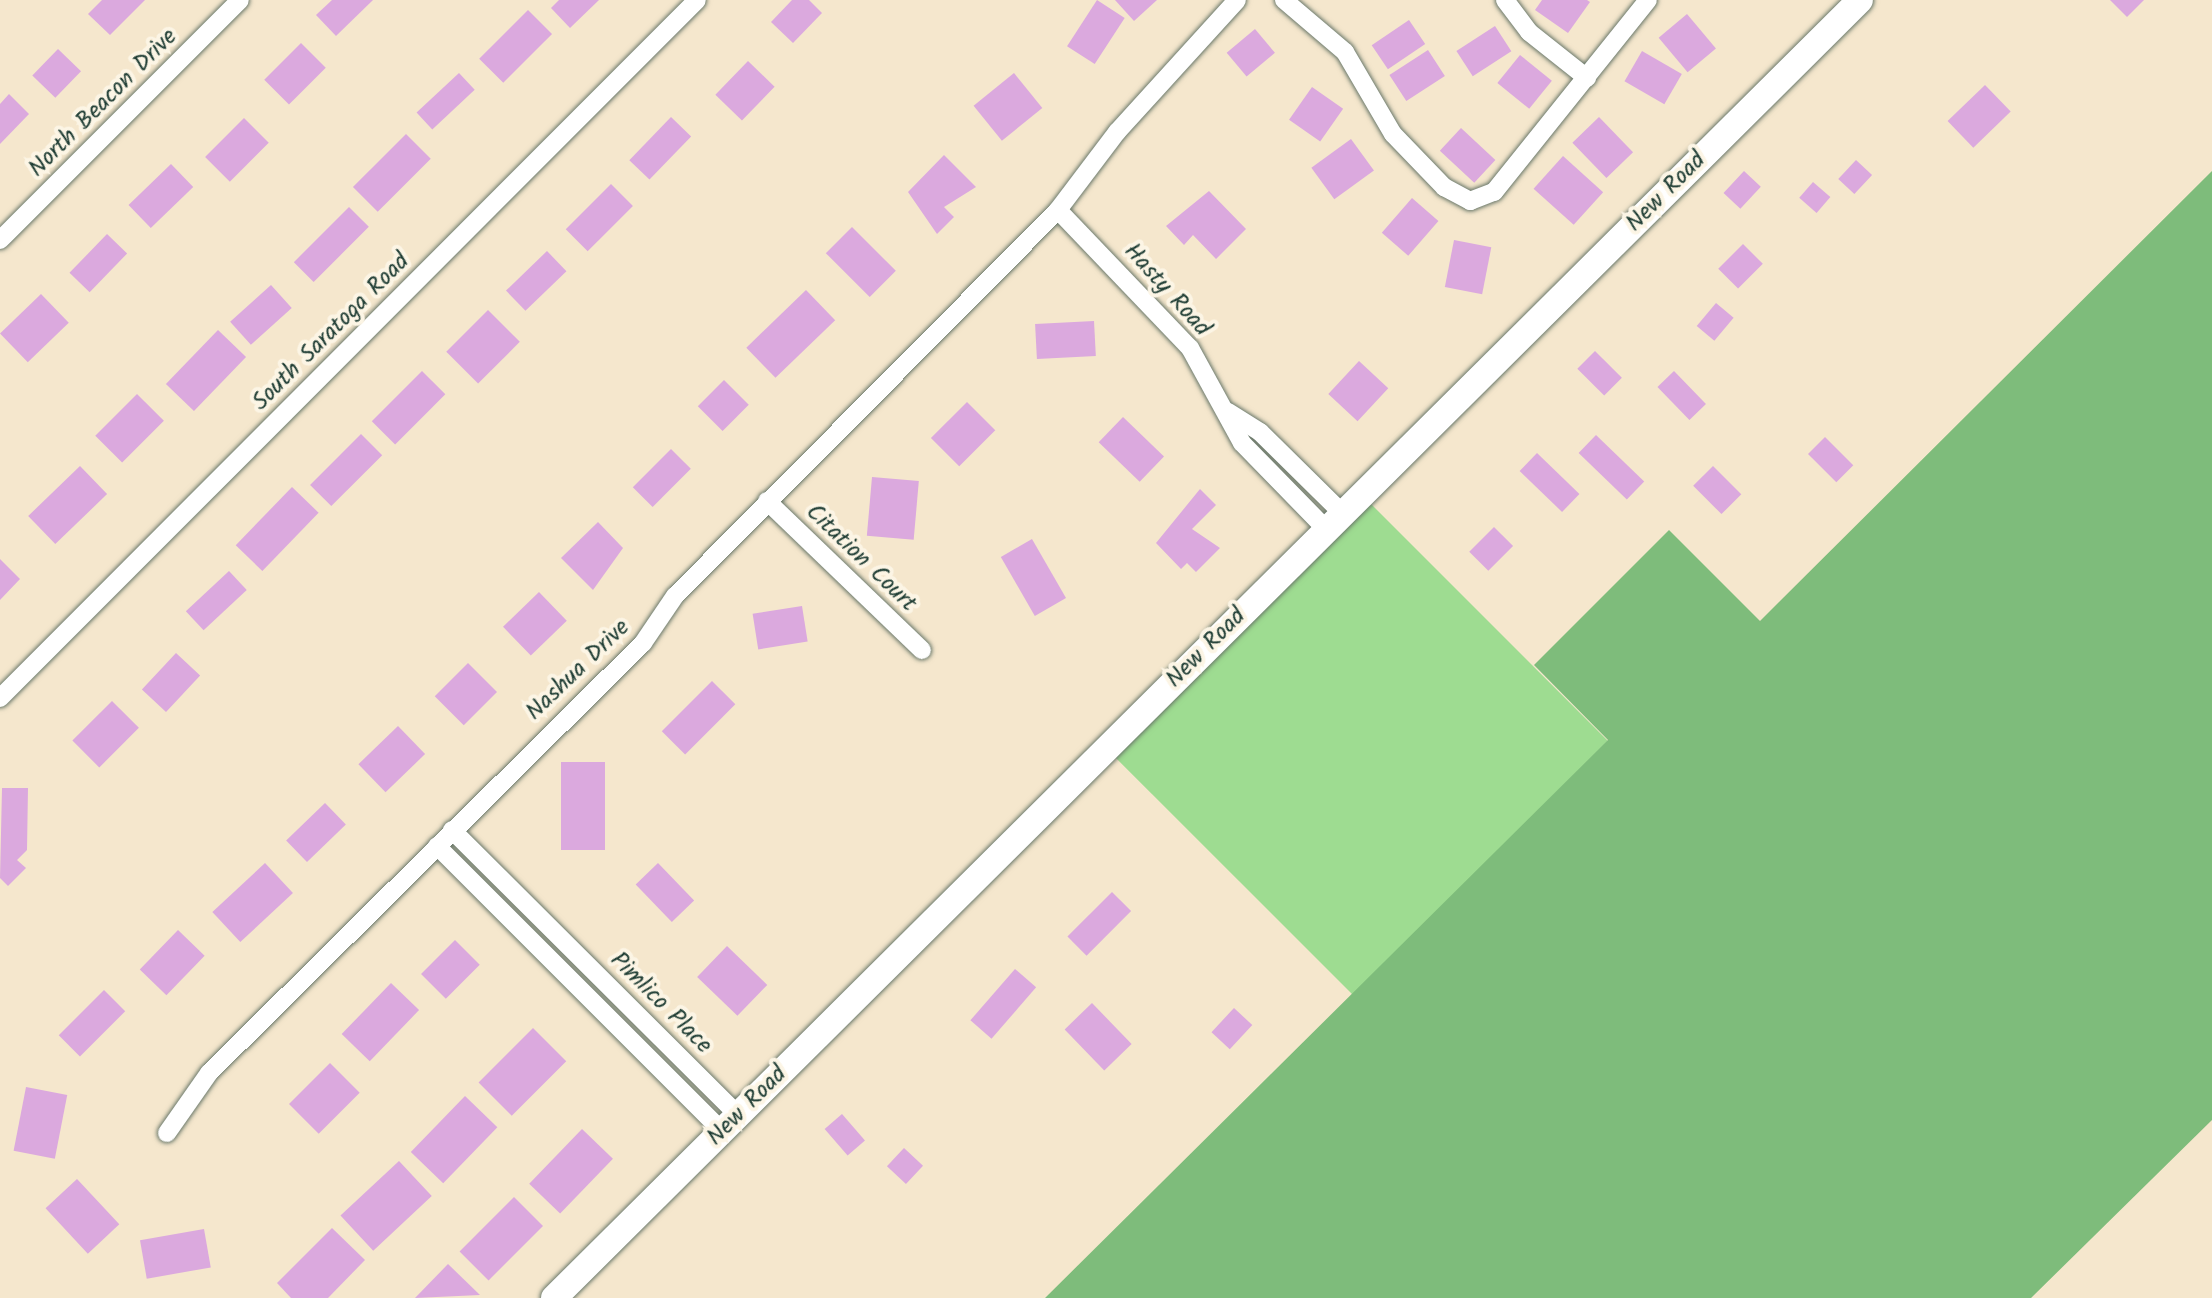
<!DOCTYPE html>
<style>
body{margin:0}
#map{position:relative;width:2212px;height:1298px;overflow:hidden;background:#f5e7cd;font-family:Kalam,sans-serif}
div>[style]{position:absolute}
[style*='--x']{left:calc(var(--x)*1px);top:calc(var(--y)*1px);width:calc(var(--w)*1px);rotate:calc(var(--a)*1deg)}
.green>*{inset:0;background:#9edc91;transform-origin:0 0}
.forest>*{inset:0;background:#7ebc7b}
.building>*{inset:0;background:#dba9de;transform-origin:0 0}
.roads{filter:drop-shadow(0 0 2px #6a786a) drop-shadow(0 0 2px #6a786a)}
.street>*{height:18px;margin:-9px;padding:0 9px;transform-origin:9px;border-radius:9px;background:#fff}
.secondary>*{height:26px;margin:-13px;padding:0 13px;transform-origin:13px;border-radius:13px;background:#fff}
span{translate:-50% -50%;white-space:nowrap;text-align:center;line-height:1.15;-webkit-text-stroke:8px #fcf5e5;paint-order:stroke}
.street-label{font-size:24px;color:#1f3d34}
</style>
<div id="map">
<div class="green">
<i style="left:1361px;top:494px;width:349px;height:360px;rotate:45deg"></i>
</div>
<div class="forest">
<i style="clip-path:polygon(2212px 171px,2212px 1120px,2031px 1298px,1045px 1298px,1608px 740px,1534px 665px,1669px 530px,1760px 621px)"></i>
</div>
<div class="building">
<i style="clip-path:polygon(102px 0,145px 0,110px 35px,88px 14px)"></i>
<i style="clip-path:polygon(332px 0,373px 0,336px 36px,316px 15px)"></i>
<i style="clip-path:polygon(559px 0,599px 0,570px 28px,551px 8px)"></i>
<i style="clip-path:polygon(792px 0,809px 0,822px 13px,793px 43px,771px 22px)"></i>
<i style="left:1097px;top:0;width:33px;height:55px;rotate:33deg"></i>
<i style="clip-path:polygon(1115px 0,1157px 0,1134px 21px)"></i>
<i style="clip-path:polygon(1542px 0,1587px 0,1590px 2px,1568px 33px,1535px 10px)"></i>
<i style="clip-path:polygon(2110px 0,2144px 0,2127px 17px)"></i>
<i style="left:528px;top:10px;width:34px;height:69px;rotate:45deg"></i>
<i style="left:1687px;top:14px;width:45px;height:37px;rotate:50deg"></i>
<i style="left:1409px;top:20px;width:29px;height:45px;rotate:56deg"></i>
<i style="left:1495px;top:26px;width:30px;height:46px;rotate:57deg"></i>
<i style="left:1255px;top:29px;width:31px;height:37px;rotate:50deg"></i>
<i style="left:301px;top:43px;width:35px;height:52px;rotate:45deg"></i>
<i style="left:58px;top:49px;width:32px;height:37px;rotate:44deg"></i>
<i style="left:1428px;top:50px;width:31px;height:46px;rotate:57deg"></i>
<i style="left:1642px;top:51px;width:46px;height:35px;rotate:30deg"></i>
<i style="left:1520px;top:55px;width:41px;height:36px;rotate:39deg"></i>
<i style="left:748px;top:61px;width:37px;height:47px;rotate:44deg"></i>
<i style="left:459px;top:73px;width:23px;height:58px;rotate:47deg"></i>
<i style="left:1014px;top:73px;width:45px;height:52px;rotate:51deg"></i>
<i style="left:1985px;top:85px;width:37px;height:52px;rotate:46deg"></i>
<i style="left:1312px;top:87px;width:38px;height:40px;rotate:35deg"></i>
<i style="clip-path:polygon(9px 94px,29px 114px,0 144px,0 104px)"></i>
<i style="left:671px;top:117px;width:28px;height:60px;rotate:44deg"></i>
<i style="left:1599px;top:117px;width:49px;height:37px;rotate:46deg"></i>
<i style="left:244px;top:118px;width:35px;height:55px;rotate:45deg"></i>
<i style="left:1461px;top:128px;width:47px;height:31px;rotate:43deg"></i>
<i style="left:406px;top:134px;width:35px;height:75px;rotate:45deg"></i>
<i style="left:1351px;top:139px;width:39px;height:49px;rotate:54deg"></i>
<i style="clip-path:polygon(944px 155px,976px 187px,944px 207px,954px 217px,937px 234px,908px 192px)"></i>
<i style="left:1563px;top:156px;width:54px;height:44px;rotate:42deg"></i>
<i style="left:1856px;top:160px;width:22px;height:26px;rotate:43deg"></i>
<i style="left:171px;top:164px;width:32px;height:59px;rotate:46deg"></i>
<i style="left:1744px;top:171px;width:23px;height:30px;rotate:43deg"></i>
<i style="left:1813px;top:182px;width:23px;height:21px;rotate:41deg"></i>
<i style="left:611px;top:184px;width:31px;height:64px;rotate:45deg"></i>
<i style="clip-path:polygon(1209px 191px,1246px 229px,1216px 259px,1193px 235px,1184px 245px,1166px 226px)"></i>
<i style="left:1412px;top:198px;width:35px;height:46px;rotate:41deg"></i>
<i style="left:349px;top:207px;width:28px;height:78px;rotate:45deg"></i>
<i style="left:852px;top:227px;width:62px;height:37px;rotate:45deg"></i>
<i style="left:107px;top:234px;width:28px;height:54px;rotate:44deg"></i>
<i style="left:1454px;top:240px;width:38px;height:48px;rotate:11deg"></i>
<i style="left:1743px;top:244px;width:28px;height:35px;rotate:45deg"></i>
<i style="left:547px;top:251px;width:28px;height:57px;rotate:46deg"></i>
<i style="left:271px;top:285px;width:31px;height:55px;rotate:48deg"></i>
<i style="left:806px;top:290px;width:42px;height:83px;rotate:46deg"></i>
<i style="left:41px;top:294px;width:40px;height:57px;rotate:46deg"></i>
<i style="left:1716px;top:303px;width:23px;height:30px;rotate:40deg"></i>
<i style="left:488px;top:310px;width:45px;height:59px;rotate:45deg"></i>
<i style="left:1094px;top:321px;width:35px;height:59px;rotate:87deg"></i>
<i style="left:218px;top:330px;width:39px;height:75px;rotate:44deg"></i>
<i style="left:1595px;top:351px;width:38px;height:25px;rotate:45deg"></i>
<i style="left:1359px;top:361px;width:40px;height:45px;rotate:43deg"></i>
<i style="left:422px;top:371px;width:33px;height:71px;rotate:45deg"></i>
<i style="left:1674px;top:371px;width:46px;height:23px;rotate:46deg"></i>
<i style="left:724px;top:380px;width:35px;height:37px;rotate:45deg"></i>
<i style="left:137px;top:394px;width:38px;height:59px;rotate:45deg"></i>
<i style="left:967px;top:402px;width:40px;height:51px;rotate:45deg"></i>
<i style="left:1123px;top:417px;width:57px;height:35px;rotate:44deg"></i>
<i style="left:361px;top:434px;width:30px;height:72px;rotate:45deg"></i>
<i style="left:1596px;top:435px;width:67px;height:25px;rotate:44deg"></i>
<i style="left:1825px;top:437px;width:40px;height:24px;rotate:45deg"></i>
<i style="left:671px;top:449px;width:28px;height:54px;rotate:45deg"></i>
<i style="left:1537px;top:453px;width:59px;height:25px;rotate:44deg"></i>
<i style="left:80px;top:466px;width:39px;height:72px;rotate:46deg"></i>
<i style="left:1713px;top:466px;width:40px;height:28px;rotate:45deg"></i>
<i style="left:872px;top:477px;width:47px;height:59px;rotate:5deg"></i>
<i style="left:292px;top:487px;width:37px;height:81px;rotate:44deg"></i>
<i style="clip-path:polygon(1200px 489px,1216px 505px,1192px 529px,1220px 548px,1196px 572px,1187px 563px,1181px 569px,1156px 543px)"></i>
<i style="clip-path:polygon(598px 522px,623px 548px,593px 590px,561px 558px)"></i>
<i style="left:1494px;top:527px;width:27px;height:35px;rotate:45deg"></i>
<i style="left:1032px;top:539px;width:68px;height:36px;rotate:60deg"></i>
<i style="clip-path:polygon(0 559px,20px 579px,0 600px)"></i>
<i style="left:229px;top:571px;width:26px;height:59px;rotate:47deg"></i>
<i style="left:539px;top:592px;width:40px;height:50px;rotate:46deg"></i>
<i style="left:802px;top:606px;width:36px;height:50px;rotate:81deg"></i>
<i style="left:176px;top:653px;width:33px;height:50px;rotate:43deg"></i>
<i style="left:468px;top:663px;width:41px;height:47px;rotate:45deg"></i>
<i style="left:712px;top:681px;width:33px;height:71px;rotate:45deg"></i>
<i style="left:112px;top:701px;width:38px;height:56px;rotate:45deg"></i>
<i style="left:398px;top:726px;width:39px;height:55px;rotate:46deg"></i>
<i style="left:561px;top:762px;width:44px;height:88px"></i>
<i style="clip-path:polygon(2px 788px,28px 788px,27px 850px,17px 860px,26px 868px,8px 886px,0 878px)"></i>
<i style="left:325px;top:803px;width:30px;height:54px;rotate:46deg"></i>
<i style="left:265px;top:863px;width:41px;height:72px;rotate:47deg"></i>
<i style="left:658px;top:863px;width:52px;height:31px;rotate:46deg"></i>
<i style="left:1112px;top:892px;width:27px;height:63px;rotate:45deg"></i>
<i style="left:178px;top:930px;width:37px;height:55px;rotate:44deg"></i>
<i style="left:455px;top:940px;width:35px;height:48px;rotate:45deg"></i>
<i style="left:727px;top:946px;width:56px;height:43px;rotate:44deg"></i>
<i style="left:1015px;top:969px;width:28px;height:68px;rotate:41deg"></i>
<i style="left:391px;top:983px;width:39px;height:71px;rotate:44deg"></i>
<i style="left:104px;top:990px;width:30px;height:64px;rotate:45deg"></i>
<i style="left:1092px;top:1003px;width:57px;height:38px;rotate:46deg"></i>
<i style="left:1234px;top:1008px;width:25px;height:33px;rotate:43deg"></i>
<i style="left:533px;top:1028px;width:47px;height:77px;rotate:45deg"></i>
<i style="left:330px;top:1063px;width:42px;height:58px;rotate:45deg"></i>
<i style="left:26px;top:1087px;width:42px;height:65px;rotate:11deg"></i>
<i style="left:465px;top:1096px;width:45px;height:78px;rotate:44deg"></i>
<i style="left:842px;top:1114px;width:35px;height:23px;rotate:49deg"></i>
<i style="left:582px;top:1129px;width:43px;height:76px;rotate:44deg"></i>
<i style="left:904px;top:1148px;width:26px;height:25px;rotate:43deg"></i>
<i style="left:399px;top:1161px;width:48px;height:80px;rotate:47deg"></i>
<i style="left:77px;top:1179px;width:62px;height:43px;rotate:47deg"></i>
<i style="left:514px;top:1197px;width:41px;height:77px;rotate:45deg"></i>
<i style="clip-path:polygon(332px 1228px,365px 1260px,328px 1298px,291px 1298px,277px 1283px)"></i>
<i style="left:204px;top:1229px;width:39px;height:65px;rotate:80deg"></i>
<i style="clip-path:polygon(448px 1264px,480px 1295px,415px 1298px)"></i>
</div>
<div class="roads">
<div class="street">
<i style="--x:1284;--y:0;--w:80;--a:40.4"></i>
<i style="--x:1345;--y:52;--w:95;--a:59.7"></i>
<i style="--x:1393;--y:134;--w:74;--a:46.1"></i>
<i style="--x:1444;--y:187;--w:30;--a:28"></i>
<i style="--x:1470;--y:201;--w:26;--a:-21"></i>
<i style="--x:1494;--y:192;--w:246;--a:-51.3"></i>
<i style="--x:1505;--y:0;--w:40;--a:53"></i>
<i style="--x:1529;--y:32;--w:74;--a:38.4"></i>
<i style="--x:1058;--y:210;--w:191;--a:46.3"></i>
<i style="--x:1190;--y:348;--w:108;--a:61.3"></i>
<i style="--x:1242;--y:443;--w:120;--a:45.7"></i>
<i style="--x:0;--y:240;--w:339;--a:-45"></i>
<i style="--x:1228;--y:412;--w:38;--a:32"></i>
<i style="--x:1260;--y:432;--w:115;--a:44.6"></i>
<i style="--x:767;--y:501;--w:215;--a:43.9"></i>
<i style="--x:0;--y:698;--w:986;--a:-45.04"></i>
<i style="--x:452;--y:830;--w:404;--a:44.9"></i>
<i style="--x:437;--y:846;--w:403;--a:45"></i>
<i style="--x:167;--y:1133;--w:73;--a:-55"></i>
<i style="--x:209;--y:1073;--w:611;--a:-44.73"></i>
<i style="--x:643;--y:643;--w:57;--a:-55.8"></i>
<i style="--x:675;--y:596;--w:544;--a:-45.22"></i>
<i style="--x:1058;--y:210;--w:98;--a:-52.9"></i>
<i style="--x:1117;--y:132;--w:178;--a:-47.7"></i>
</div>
<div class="secondary">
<i style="--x:554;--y:1298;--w:1841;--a:-44.82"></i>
</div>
</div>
<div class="street-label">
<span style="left:103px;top:103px;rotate:-45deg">North Beacon Drive</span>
<span style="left:1666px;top:192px;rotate:-45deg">New Road</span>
<span style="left:1167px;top:290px;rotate:48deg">Hasty Road</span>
<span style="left:331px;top:332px;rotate:-45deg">South Saratoga Road</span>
<span style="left:861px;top:558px;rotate:44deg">Citation Court</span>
<span style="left:1206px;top:648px;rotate:-45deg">New Road</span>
<span style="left:578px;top:670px;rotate:-44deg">Nashua Drive</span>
<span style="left:661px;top:1003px;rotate:45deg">Pimlico Place</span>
<span style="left:747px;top:1106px;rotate:-45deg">New Road</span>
</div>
</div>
